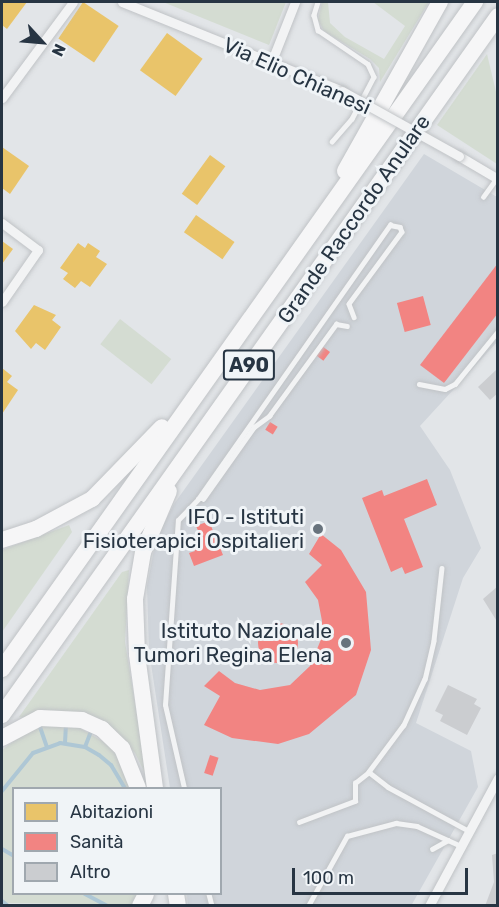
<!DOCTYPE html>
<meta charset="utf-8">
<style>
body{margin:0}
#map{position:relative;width:499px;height:907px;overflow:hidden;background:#e2e5e8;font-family:Rubik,sans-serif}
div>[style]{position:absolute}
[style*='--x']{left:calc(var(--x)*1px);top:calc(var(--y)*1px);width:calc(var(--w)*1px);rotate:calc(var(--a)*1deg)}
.built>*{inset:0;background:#d0d5db}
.green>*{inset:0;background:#d4dcd2;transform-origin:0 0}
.homes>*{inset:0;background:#e9c46a;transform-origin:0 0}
.health>*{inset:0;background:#f28482;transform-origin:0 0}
.round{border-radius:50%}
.stream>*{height:4px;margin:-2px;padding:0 2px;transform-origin:2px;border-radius:2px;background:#aec7d5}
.building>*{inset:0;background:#cbcdd0}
.roads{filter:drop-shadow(0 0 2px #c0c3c6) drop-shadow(0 0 2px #c0c3c6)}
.service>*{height:4.5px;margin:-2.25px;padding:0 2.25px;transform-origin:2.25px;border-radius:2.25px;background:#f2f3f4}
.minor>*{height:9px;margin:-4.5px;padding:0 4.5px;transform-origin:4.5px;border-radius:4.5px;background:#f2f3f4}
.motorway>*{height:16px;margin:-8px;padding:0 8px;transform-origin:8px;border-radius:8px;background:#f6f6f7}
.bridges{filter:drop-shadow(0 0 2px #c0c3c6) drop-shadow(0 0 2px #c0c3c6)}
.minor-bridge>*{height:9px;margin:-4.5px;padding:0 4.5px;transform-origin:4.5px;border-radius:4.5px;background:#f2f3f4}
.dots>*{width:16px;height:16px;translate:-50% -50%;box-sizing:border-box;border:3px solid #f0f4f7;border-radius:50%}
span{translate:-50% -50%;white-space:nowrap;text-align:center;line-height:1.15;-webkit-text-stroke:6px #f0f4f7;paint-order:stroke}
.shield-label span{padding:2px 4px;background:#f0f4f7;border:2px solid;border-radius:4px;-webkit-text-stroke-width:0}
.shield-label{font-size:20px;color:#273543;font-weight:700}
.street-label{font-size:21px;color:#273543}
.poi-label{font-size:21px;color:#273543}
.right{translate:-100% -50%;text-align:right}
.frame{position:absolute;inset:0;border:3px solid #273543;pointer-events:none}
.legend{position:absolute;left:12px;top:787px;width:210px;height:108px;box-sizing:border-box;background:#f0f4f7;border:2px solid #a0a8af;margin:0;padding:8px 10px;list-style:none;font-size:18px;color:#273543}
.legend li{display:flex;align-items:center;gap:12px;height:30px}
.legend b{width:30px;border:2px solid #a0a8af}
.north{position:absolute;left:12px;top:12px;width:60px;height:60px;-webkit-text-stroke:4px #f0f4f7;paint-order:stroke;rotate:116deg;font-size:16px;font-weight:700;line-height:24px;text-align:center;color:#273543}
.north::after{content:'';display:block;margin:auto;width:21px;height:27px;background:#273543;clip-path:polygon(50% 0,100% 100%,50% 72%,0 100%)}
.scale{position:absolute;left:292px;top:868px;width:176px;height:27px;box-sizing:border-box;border:3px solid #273543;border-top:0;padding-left:8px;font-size:18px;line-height:21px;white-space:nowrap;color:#273543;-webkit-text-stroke:4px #f0f4f7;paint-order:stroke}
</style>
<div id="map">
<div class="built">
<i style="clip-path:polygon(424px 154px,497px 197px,497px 342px,420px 426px,450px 470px,481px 548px,463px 578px,416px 723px,471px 751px,478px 787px,411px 906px,188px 905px,187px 894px,220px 894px,220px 788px,170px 788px,149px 651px,147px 586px,156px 539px,174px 504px)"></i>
</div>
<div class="green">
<i style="clip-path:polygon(163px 2px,286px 2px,269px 45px)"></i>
<i style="clip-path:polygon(322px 2px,328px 2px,330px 23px,345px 37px,384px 59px,405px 26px,373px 2px,429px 2px,380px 82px,379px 68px,370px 59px,324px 31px,318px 20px)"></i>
<i style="clip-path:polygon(487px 54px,497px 96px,497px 164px,437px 125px)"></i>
<i style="left:120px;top:319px;width:65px;height:32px;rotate:38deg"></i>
<i style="clip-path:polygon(69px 525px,72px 532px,2px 632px,2px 550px)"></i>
<i style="clip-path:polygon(129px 570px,125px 642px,147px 777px,135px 753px,111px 729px,19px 717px,122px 572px)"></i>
<i style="clip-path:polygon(50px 724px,76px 726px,116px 749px,133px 788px,14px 788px,14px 894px,142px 894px,135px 905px,2px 903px,2px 750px,30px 729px)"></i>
</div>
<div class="homes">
<i style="clip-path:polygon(2px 2px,27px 2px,7px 29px,2px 25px)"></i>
<i style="left:83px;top:2px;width:43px;height:44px;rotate:34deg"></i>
<i style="left:167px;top:33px;width:44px;height:46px;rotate:36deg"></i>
<i style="clip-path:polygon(2px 147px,29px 166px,10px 194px,2px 188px)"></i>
<i style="left:210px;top:155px;width:19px;height:48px;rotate:36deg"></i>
<i style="left:196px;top:215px;width:47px;height:21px;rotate:35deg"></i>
<i style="clip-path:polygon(2px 241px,13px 249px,2px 264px)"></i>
<i style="clip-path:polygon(78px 243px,85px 248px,88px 243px,100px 251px,96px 257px,107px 264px,90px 287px,81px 281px,75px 288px,63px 279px,68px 273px,60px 268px)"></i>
<i style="clip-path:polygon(34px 305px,56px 315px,52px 320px,61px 327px,45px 350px,36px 343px,31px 349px,15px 331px)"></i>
<i style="clip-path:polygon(2px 368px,12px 376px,7px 382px,18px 390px,2px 414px)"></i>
</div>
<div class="health">
<i style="clip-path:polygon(498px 263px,498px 313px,444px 383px,420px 365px)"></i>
<i style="left:423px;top:296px;width:30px;height:27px;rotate:75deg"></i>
<i style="left:322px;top:346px;width:10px;height:11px;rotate:37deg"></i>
<i style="left:270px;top:422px;width:9px;height:9px;rotate:32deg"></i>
<i style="clip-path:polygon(427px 479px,437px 505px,404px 519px,423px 567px,405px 574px,402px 567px,391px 572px,362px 498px,382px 490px,384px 496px)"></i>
<i style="clip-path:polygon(209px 521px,223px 555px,194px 566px,189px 553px,195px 551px,190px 539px,200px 535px,196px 526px)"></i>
<i style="clip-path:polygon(321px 534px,341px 550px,366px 592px,371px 650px,356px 695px,309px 734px,278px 744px,232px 738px,204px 725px,220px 696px,204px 686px,219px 671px,235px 683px,260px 690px,290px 685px,310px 666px,322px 637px,322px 621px,318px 600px,305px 582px,322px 565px,309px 554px)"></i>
<i class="round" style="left:258px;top:623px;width:40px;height:40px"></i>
<i style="left:210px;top:755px;width:9px;height:19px;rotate:18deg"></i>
</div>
<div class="stream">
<i style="--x:40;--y:727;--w:21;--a:71"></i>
<i style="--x:65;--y:743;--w:18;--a:-87"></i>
<i style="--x:85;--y:747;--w:17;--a:-69"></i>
<i style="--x:2;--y:791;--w:49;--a:-50.8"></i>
<i style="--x:33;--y:753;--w:29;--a:-20"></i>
<i style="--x:60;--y:743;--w:25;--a:9"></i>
<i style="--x:85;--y:747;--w:16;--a:30"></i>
<i style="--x:99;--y:755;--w:16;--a:40"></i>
<i style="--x:111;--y:765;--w:27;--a:59"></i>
<i style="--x:2;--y:849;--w:14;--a:30"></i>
<i style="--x:85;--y:894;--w:26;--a:28"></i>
<i style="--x:2;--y:901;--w:8;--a:40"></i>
</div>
<div class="building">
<i style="clip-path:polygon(496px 370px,498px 393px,490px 400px,478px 387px)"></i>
<i style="clip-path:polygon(498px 586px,498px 623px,483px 599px)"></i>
<i style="clip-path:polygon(448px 685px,477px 699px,474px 704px,481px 708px,467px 735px,440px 721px,443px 715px,435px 711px)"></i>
<i style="clip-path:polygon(498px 853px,498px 906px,485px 906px,494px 882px,492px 855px)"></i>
</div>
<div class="roads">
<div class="service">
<i style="--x:318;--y:2;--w:14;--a:107"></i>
<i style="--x:314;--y:15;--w:16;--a:75"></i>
<i style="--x:318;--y:30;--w:60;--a:34.2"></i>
<i style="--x:368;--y:64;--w:14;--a:65"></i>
<i style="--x:374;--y:77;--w:47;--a:117.6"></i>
<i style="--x:352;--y:119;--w:30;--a:131"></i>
<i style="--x:483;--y:197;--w:24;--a:-54"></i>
<i style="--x:419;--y:384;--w:26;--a:11"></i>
<i style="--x:445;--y:389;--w:11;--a:-27"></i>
<i style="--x:455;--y:384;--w:68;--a:-50.9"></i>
<i style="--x:198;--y:499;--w:5;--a:0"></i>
<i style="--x:203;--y:499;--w:88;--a:-54.7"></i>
<i style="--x:254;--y:427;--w:19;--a:-36"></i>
<i style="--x:269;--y:416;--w:114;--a:-53.9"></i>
<i style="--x:336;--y:324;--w:11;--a:10"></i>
<i style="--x:442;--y:568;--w:73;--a:96.3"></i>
<i style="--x:434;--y:641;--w:39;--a:103"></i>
<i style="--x:425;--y:679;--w:51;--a:114.5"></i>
<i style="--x:404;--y:725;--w:59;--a:126.7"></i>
<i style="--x:369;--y:772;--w:24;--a:38"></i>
<i style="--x:388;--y:787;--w:92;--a:28.5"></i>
<i style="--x:184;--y:788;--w:85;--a:-102.9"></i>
<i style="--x:165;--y:705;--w:185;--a:-86"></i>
<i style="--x:178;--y:520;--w:29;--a:-46"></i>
<i style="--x:198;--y:499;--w:335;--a:-55"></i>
<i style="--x:390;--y:225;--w:10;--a:11"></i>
<i style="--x:400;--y:227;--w:5;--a:68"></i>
<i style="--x:402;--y:232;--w:89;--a:126.4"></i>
<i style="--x:349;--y:304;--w:14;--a:69"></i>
<i style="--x:299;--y:822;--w:60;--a:-20.6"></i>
<i style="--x:355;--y:801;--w:18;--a:-90"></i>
<i style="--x:355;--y:783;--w:18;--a:-38"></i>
<i style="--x:432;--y:849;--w:18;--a:-29"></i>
<i style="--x:209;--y:894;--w:12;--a:76"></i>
<i style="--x:308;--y:906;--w:80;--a:-60.9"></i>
<i style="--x:347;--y:836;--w:51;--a:-14.9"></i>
<i style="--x:396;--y:823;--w:21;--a:8"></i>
<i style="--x:417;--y:826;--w:48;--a:24.4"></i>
</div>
<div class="minor">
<i style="--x:122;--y:2;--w:237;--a:22"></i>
<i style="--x:271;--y:63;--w:66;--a:-68.5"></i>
<i style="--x:2;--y:98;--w:119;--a:-53.5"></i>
<i style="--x:459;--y:156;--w:45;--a:30.5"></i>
<i style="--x:2;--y:223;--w:45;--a:36.9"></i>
<i style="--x:38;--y:250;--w:63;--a:124.7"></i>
<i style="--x:429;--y:906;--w:145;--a:-61.7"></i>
</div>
<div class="motorway">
<i style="--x:345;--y:171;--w:194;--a:-60.7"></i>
<i style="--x:2;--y:540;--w:36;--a:-18"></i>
<i style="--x:36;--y:529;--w:64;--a:-28.2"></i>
<i style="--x:92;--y:499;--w:100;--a:-45.8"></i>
<i style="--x:2;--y:669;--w:818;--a:-54.66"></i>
<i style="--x:2;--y:715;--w:857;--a:-54.64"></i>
<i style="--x:2;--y:738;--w:43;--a:-27.8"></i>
<i style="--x:40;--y:718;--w:42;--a:2.7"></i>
<i style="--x:82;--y:720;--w:22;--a:24"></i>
<i style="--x:102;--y:729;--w:28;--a:44"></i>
<i style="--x:122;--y:748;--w:43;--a:68.2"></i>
<i style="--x:155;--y:788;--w:135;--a:-97.7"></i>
<i style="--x:137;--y:654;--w:55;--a:-92.1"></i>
<i style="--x:135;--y:599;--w:48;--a:-80.3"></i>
<i style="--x:143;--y:552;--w:66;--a:-66.9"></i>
<i style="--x:176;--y:894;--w:12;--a:81"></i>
<i style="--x:140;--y:906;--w:13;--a:-63"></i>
</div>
</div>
<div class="bridges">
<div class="minor-bridge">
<i style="--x:342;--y:91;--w:134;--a:29.1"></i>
</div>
</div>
<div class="dots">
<i style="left:318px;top:529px;background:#68737d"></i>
<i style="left:346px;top:643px;background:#68737d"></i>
</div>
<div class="shield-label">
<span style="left:249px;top:365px">A90</span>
</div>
<div class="street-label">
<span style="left:297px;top:76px;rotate:24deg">Via Elio Chianesi</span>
<span style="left:354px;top:219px;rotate:-55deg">Grande Raccordo Anulare</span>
</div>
<div class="poi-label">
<span class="right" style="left:304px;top:529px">IFO - Istituti<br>Fisioterapici Ospitalieri</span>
<span class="right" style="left:332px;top:643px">Istituto Nazionale<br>Tumori Regina Elena</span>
</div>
<div class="frame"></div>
<ul class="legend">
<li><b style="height:16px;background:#e9c46a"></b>Abitazioni</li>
<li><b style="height:16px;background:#f28482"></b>Sanità</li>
<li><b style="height:16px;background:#cbcdd0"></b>Altro</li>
</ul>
<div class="north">N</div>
<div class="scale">100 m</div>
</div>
